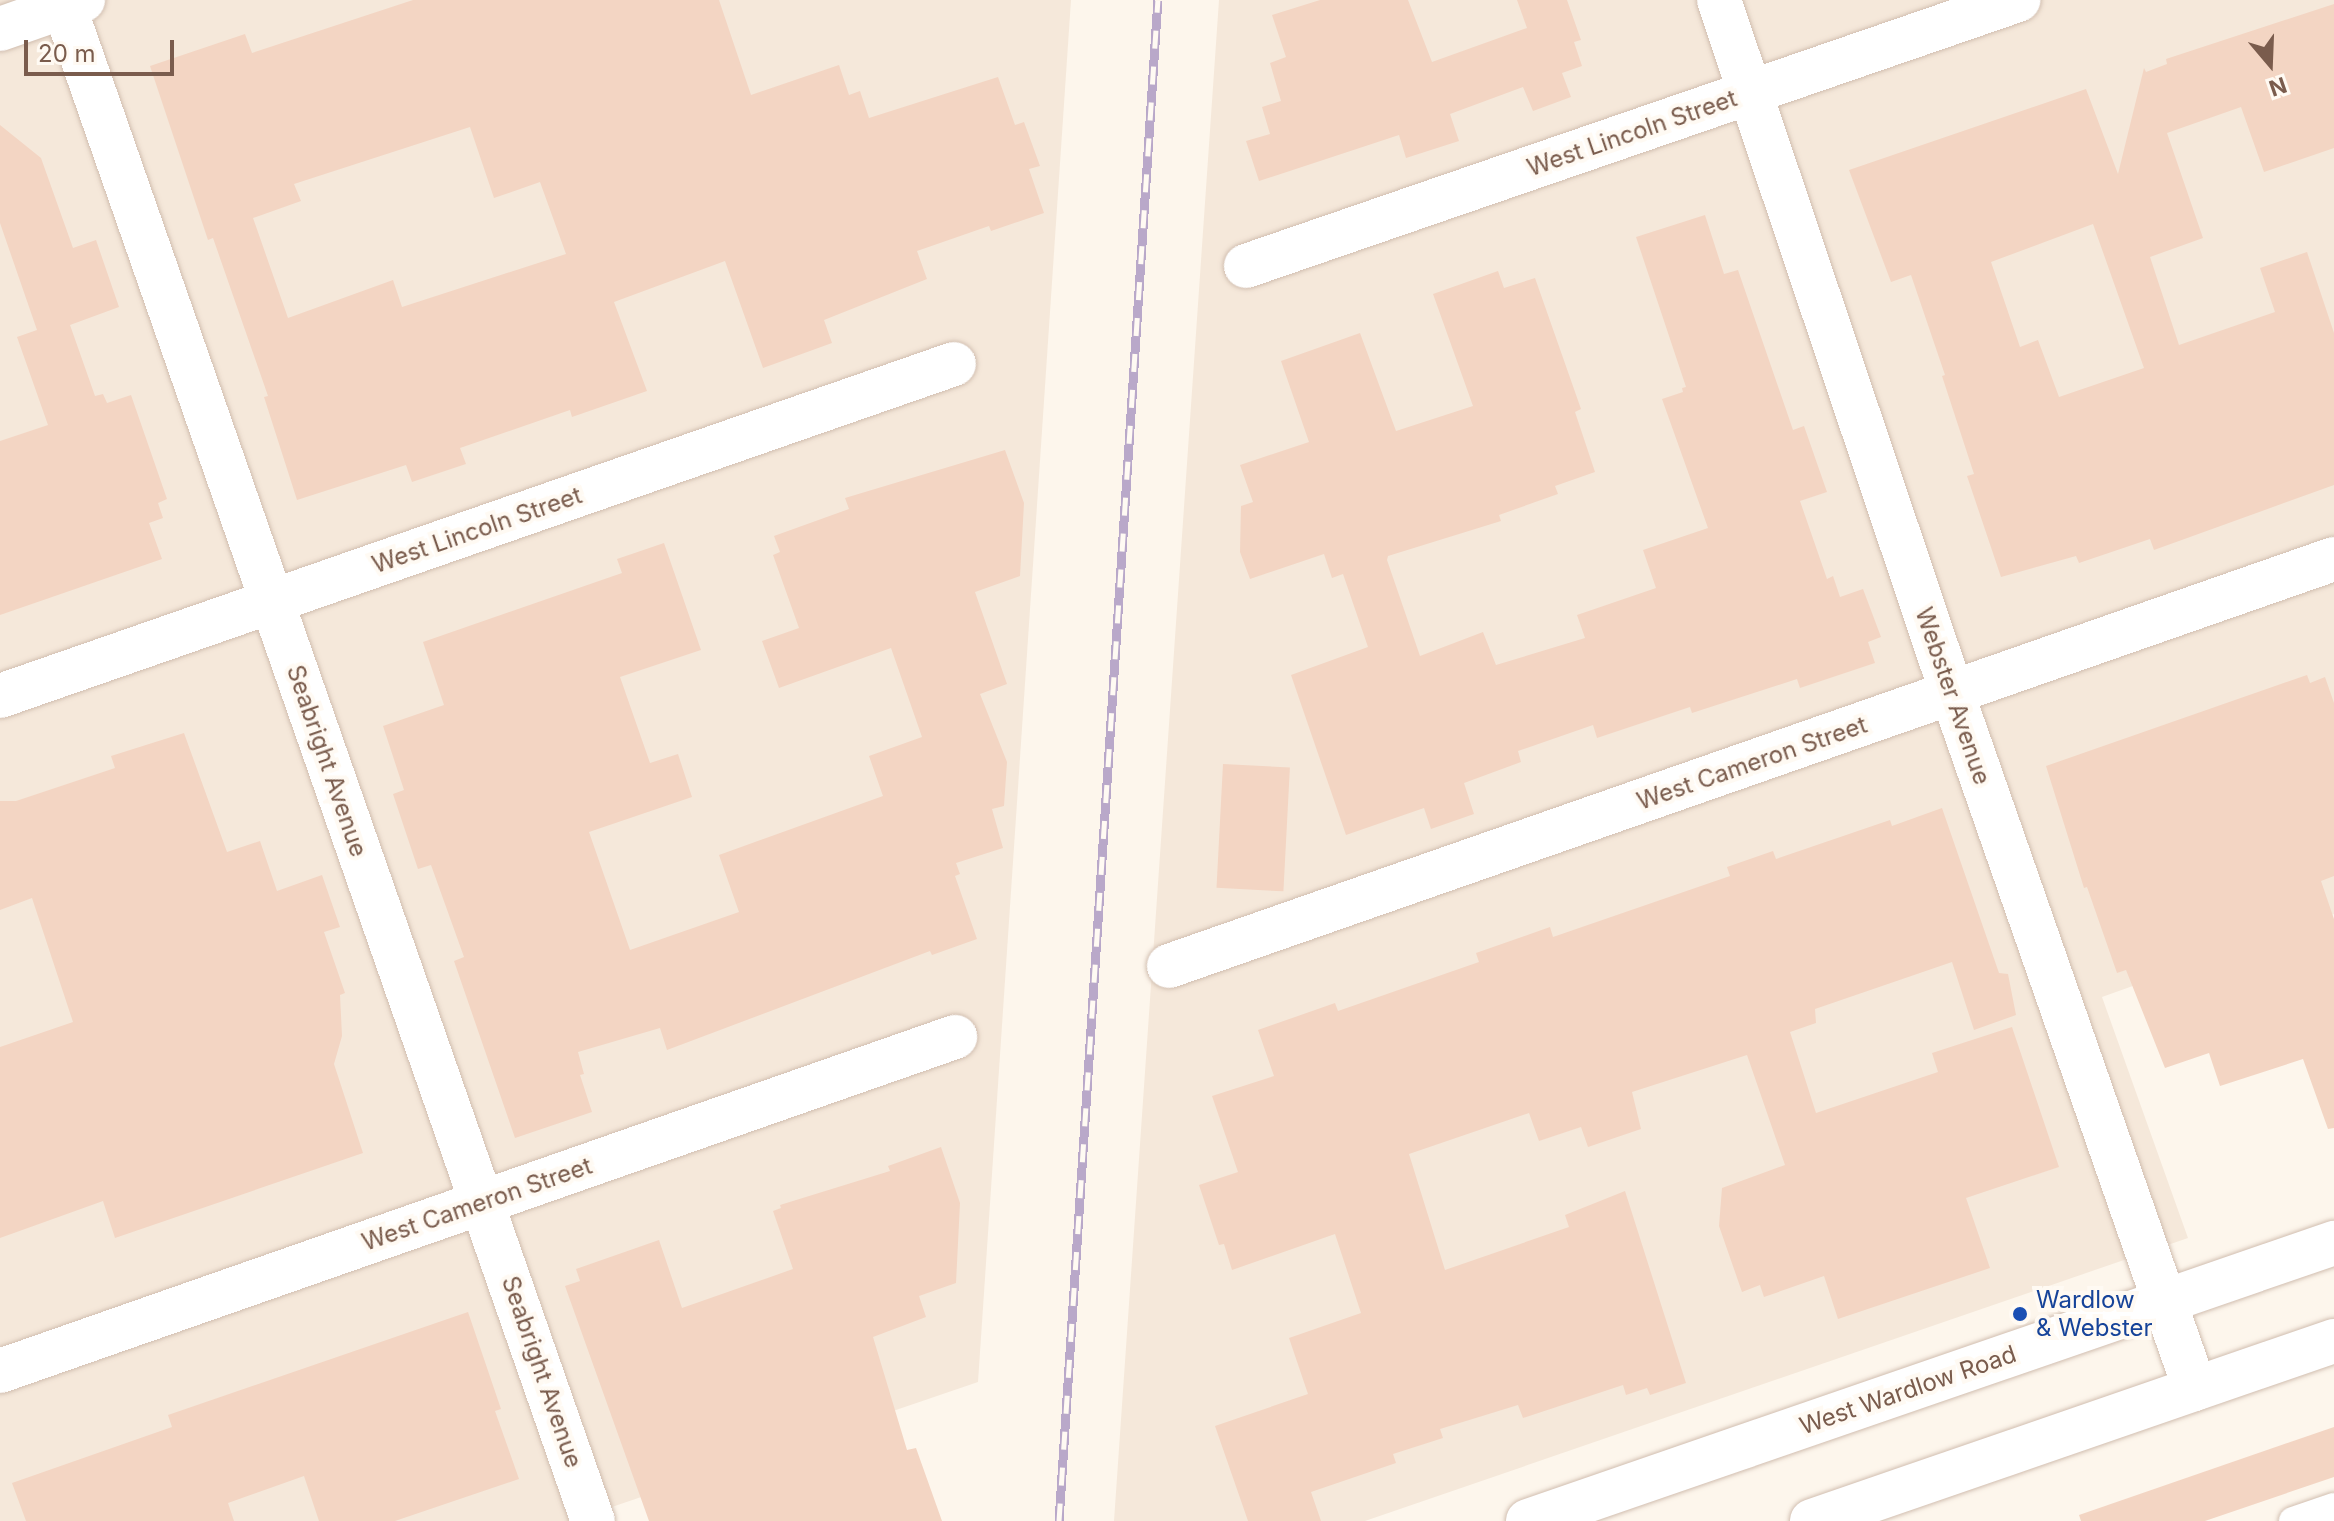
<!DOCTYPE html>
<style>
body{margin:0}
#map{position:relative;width:2334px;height:1521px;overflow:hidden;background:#fdf6ec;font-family:Inter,sans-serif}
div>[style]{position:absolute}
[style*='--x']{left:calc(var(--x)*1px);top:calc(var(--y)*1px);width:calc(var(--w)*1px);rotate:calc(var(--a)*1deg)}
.residential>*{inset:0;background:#f5e8da}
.building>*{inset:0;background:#f3d5c3;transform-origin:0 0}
.roads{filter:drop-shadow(0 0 2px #d1beb0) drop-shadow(0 0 2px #d1beb0)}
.lane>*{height:28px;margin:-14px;padding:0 14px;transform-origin:14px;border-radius:14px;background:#fff}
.street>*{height:44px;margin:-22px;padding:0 22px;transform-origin:22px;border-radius:22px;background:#fff}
.secondary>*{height:44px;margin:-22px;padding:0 22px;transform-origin:22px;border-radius:22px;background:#fff}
.rail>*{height:9px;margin-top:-4.5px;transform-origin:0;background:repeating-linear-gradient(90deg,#fffaf3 0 18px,#b9a8c9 0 36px);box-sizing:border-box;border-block:2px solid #b9a8c9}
.dots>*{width:22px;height:22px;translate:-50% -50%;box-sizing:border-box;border:4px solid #fffaf3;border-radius:50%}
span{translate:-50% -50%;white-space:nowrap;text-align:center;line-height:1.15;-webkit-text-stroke:8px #fffaf3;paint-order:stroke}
.street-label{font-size:24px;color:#7a5c4d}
.transit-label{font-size:24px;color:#164399}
.left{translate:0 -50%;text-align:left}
.north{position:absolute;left:2230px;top:24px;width:80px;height:80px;-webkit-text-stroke:6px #fffaf3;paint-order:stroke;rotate:161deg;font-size:22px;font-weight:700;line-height:32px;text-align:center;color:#7a5c4d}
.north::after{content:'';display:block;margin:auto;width:28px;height:36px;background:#7a5c4d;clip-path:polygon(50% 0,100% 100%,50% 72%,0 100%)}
.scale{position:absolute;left:24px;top:40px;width:150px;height:36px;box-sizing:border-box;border:4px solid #7a5c4d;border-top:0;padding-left:10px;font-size:24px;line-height:28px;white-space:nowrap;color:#7a5c4d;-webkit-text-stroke:6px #fffaf3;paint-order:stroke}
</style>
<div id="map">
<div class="residential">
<i style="clip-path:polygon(0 0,1071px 0,978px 1382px,571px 1521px,0 1521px)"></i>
<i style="clip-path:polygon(1219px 0,2334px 0,2334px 914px,2102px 997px,2188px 1238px,1365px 1521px,1114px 1521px)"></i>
</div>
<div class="building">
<i style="clip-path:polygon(evenodd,413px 0,719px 0,751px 95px,839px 65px,849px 95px,860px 91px,869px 118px,998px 77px,1015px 125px,1024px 122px,1040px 166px,1029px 169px,1044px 213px,991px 231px,989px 226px,917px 251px,927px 279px,824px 320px,832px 343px,763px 368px,725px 261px,614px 302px,647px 391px,572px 417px,570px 410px,460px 448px,466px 464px,412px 482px,406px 465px,297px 500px,264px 397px,268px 396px,213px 238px,208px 240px,150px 66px,245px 34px,252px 53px,413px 0,470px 127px,494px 198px,540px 182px,566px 254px,402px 307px,393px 280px,288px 318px,253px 218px,301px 201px,294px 184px,470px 127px)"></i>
<i style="clip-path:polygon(1320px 0,1408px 0,1432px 62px,1527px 28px,1517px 0,1567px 0,1581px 40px,1574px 42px,1582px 66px,1562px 73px,1571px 97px,1533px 111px,1523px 87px,1450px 114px,1459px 141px,1406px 158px,1399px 135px,1259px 181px,1246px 141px,1270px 134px,1262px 107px,1281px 101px,1270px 63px,1286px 57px,1272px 15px)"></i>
<i style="clip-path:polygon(evenodd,2334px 4px,2334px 148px,2264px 172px,2241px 107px,2167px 133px,2203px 238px,2150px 257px,2179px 345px,2275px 312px,2260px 268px,2307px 252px,2334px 333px,2334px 485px,2154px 550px,2150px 539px,2079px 563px,2076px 556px,2001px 577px,1967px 476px,1974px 474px,1942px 376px,1945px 375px,1911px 275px,1891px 282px,1849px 170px,2086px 89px,2118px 174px,2144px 68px,2146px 72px,2167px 64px,2166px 59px,2334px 4px,2093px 224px,2144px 368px,2059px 397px,2038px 340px,2020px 347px,1991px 262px,2093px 224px)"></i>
<i style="clip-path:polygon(0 125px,41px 158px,73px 248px,96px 240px,119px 307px,70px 325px,95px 396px,103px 394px,107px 403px,131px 395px,167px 499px,158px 503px,163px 518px,149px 523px,162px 559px,0 615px,0 441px,48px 425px,17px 337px,37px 330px,0 223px)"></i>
<i style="clip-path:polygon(1705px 215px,1724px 274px,1738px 270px,1793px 430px,1804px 426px,1827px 492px,1800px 501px,1827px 579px,1833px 576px,1840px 597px,1863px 589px,1881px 637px,1868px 642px,1875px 663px,1800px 688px,1797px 679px,1692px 713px,1690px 707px,1597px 738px,1593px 725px,1518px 751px,1521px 762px,1464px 783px,1474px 814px,1431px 829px,1424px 808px,1346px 835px,1291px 675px,1368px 647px,1343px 574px,1332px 578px,1324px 554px,1250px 579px,1240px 552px,1241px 506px,1253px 502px,1240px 465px,1309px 442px,1281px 361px,1360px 333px,1396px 431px,1473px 406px,1433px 294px,1498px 271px,1504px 288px,1535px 278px,1581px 409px,1575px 412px,1595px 472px,1555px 486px,1558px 494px,1499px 515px,1501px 521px,1388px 556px,1387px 560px,1420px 656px,1483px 632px,1496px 665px,1585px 638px,1577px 615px,1656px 588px,1643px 550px,1708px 528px,1662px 399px,1683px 392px,1682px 388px,1686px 387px,1636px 237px)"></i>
<i style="clip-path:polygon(1005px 450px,1024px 503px,1020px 576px,975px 592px,1007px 684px,980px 694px,1007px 762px,1004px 806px,992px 809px,1003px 848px,956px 863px,960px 874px,955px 876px,977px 939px,932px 955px,930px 951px,667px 1050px,660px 1028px,578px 1052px,584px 1074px,580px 1075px,592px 1112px,515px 1138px,454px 961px,464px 957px,431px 865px,418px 869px,393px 794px,404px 790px,383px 726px,444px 705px,423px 642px,622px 573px,617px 559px,664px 543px,701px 650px,620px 677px,650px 763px,678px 754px,692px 797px,589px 832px,630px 950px,739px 912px,719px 855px,883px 796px,869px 756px,922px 737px,891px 648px,779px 688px,762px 641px,799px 628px,773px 555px,780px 552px,774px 536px,849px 509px,845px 498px)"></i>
<i style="clip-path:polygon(2307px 675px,2310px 683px,2325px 677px,2334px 703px,2334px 876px,2321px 881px,2334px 919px,2334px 1128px,2328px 1129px,2303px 1059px,2220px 1086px,2209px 1053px,2165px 1068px,2126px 970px,2117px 973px,2087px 887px,2084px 888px,2046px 766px)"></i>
<i style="clip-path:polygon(184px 733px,227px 852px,260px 841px,277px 891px,322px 875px,340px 927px,324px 932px,345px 993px,340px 995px,342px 1036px,334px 1064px,363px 1153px,115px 1238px,103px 1201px,0 1238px,0 1047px,73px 1022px,32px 898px,0 910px,0 801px,16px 801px,115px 768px,111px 756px)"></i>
<i style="left:1223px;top:764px;width:67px;height:124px;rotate:3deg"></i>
<i style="clip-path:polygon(1942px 808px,1999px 973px,2008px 974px,2016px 1015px,1974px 1030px,1952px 962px,1815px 1009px,1816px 1023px,1790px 1032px,1816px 1113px,1938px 1072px,1932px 1053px,2012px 1027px,2059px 1167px,1966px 1198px,1990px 1268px,1838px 1319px,1824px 1276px,1764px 1297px,1760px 1285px,1742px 1292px,1719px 1226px,1722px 1188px,1785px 1165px,1747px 1055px,1632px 1092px,1641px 1129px,1588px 1147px,1581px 1127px,1539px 1141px,1529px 1113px,1409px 1154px,1445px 1270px,1569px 1227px,1565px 1215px,1625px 1191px,1686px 1383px,1650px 1395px,1647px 1388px,1626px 1395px,1623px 1385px,1523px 1418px,1518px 1405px,1440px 1429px,1443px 1438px,1393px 1454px,1396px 1463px,1311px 1492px,1321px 1521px,1248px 1521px,1215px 1426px,1308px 1394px,1289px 1338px,1361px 1313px,1335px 1234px,1232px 1270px,1224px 1244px,1219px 1245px,1199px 1185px,1238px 1172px,1212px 1096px,1274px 1076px,1258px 1030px,1335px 1003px,1338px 1011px,1479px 962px,1476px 953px,1550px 927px,1553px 937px,1730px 876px,1727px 867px,1773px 851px,1776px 859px,1890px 820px,1892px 826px)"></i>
<i style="clip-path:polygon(941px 1147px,960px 1203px,956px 1283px,919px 1296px,926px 1317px,873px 1337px,907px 1450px,916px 1448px,942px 1521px,649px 1521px,565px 1286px,580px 1281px,576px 1269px,659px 1240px,682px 1308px,793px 1269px,773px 1211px,781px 1208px,780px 1205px,890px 1171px,888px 1166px)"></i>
<i style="clip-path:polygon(468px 1312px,501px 1409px,495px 1411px,519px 1479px,395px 1521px,319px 1521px,304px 1476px,228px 1503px,234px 1521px,26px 1521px,12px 1483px,172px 1427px,168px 1415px)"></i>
<i style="clip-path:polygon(2334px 1427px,2334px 1477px,2205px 1521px,2081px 1521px,2079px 1515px)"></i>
</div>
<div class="roads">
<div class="lane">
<i style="--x:2293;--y:1521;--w:43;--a:-18.9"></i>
</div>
<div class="street">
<i style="--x:62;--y:0;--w:1611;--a:70.76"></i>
<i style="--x:1719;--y:0;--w:731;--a:71.42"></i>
<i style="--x:1952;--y:693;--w:737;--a:70.75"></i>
<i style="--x:0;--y:29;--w:88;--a:-19.3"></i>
<i style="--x:1246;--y:266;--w:817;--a:-19.01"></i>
<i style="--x:0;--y:696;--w:1010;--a:-19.19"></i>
<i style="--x:1169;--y:966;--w:1234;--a:-19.26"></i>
<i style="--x:0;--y:1371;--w:1012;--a:-19.28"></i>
</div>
<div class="secondary">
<i style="--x:1528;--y:1521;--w:853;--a:-19.03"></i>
<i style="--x:1812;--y:1521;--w:552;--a:-19.03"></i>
</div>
</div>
<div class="rail">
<i style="--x:1059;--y:1521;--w:1524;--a:-86.28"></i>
</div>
<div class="dots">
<i style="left:2020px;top:1314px;background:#1a4fb4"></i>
</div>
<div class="street-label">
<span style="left:1632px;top:133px;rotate:-19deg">West Lincoln Street</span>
<span style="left:477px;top:530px;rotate:-19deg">West Lincoln Street</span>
<span style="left:1953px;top:696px;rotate:71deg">Webster Avenue</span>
<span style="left:327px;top:761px;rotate:71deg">Seabright Avenue</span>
<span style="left:1752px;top:763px;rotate:-19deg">West Cameron Street</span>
<span style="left:477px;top:1204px;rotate:-19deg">West Cameron Street</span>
<span style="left:542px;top:1372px;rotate:71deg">Seabright Avenue</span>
<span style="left:1908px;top:1390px;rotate:-19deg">West Wardlow Road</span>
</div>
<div class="transit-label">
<span class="left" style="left:2036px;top:1314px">Wardlow<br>&amp; Webster</span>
</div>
<div class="north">N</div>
<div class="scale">20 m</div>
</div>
